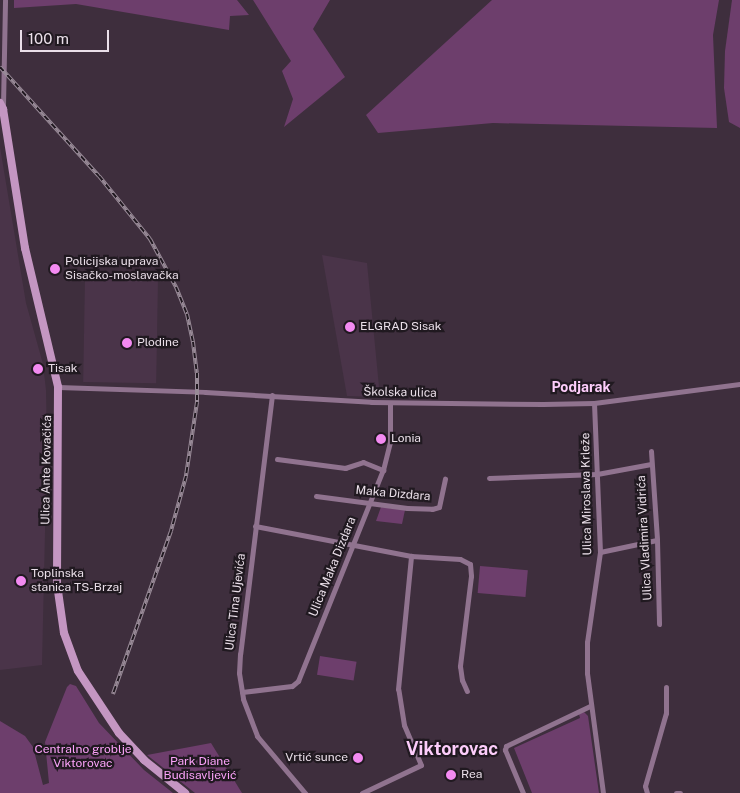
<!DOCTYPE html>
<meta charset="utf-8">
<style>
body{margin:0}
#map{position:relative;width:740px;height:793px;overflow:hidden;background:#3e2e3d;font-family:"Public Sans",sans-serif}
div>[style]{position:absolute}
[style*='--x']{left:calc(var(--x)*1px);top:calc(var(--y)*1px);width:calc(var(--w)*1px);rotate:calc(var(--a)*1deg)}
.built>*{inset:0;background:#4a3449;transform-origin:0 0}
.green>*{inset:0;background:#6d3e6c;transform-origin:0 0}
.street>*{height:5px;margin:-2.5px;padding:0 2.5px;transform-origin:2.5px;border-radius:2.5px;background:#90738f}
.secondary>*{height:8px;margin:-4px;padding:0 4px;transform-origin:4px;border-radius:4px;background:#c496c2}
.rail>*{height:4px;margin-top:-2px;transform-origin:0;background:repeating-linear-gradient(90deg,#201920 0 5.5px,#988a97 0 11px);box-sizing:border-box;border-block:1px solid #988a97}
.dots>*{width:14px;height:14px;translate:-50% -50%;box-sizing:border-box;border:2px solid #201920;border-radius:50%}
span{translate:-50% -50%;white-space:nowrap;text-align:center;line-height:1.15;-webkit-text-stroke:4.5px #201920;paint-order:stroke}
.poi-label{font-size:12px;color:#eadfe9}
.left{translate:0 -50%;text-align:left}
.right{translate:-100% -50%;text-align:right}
.street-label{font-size:12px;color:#eadfe9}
.park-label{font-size:12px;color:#fca3fa}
.neighbourhood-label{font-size:14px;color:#fdcdfb;font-weight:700}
.district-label{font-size:18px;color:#fdcdfb;font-weight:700}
.scale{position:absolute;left:20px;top:30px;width:89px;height:22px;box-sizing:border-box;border:2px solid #eadfe9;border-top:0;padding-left:6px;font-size:15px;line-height:18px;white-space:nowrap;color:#eadfe9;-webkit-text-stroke:4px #201920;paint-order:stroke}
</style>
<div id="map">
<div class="built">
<i style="clip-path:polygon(0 147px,26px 303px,43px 364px,46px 390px,47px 443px,42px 665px,0 670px)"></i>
<i style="clip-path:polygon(322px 255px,367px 263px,380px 397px,347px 396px)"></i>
<i style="left:85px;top:278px;width:73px;height:104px;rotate:1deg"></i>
</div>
<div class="green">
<i style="clip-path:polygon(14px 0,237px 0,249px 15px,230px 16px,229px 30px,76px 4px,14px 8px)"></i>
<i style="clip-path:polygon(253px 0,330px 0,313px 29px,345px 77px,284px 127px,293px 99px,282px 71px,291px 61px)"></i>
<i style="clip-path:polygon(492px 0,719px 0,713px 35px,717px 128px,493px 123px,378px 133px,366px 115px)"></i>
<i style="clip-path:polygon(732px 0,740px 0,740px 128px,729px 122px,724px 88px,725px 51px)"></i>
<i style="clip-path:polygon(381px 507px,405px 510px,402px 524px,376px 521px)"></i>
<i style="left:480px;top:566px;width:48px;height:27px;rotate:5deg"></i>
<i style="left:320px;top:656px;width:37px;height:19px;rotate:9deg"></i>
<i style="clip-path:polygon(70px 684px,76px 686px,99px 723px,144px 770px,173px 793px,0 793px,0 721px,25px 736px,33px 747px,43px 785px,49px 783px,45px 742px,67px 687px)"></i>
<i style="clip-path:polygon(584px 712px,588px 716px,599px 793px,532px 793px,514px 748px,580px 718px,579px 714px)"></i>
<i style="clip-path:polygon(211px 743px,242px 793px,195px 793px,147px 755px)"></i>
</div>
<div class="street">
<i style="--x:3;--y:106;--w:106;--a:-88.9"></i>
<i style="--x:58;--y:387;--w:147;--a:1.9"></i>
<i style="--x:205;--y:392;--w:166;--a:3.4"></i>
<i style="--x:371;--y:402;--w:172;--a:0.7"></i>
<i style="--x:543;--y:404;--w:51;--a:-1.1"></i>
<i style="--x:594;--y:403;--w:147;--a:-7.4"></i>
<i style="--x:272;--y:395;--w:261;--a:97"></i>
<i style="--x:240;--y:654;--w:19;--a:93"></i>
<i style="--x:239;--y:673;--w:26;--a:81"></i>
<i style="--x:243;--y:699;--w:40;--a:69"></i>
<i style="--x:257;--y:736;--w:75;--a:49.9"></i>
<i style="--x:594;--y:403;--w:149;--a:87.7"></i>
<i style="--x:600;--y:552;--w:91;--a:98.2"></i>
<i style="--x:587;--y:642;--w:31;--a:90"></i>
<i style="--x:587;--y:673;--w:121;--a:82.4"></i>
<i style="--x:651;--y:451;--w:89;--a:86.1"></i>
<i style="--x:657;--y:540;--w:84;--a:88.6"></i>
<i style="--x:277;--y:459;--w:69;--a:7.5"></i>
<i style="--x:345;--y:468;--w:19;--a:-18"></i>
<i style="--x:363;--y:462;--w:22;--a:22"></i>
<i style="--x:489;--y:478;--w:108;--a:-2.1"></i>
<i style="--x:597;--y:474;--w:55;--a:-10.5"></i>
<i style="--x:316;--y:496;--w:92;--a:7.5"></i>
<i style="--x:407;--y:508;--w:25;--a:2"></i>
<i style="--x:432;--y:509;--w:7;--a:-16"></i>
<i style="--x:439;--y:507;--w:29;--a:-78"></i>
<i style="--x:255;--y:526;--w:159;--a:10.9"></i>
<i style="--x:411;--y:556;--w:49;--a:3.5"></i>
<i style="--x:460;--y:559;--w:11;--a:27"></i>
<i style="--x:470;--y:564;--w:12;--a:85"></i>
<i style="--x:471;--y:576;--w:91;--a:97"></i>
<i style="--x:460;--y:666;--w:14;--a:82"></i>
<i style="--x:462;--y:680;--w:12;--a:66"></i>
<i style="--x:600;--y:552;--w:58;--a:-11.9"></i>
<i style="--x:242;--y:692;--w:50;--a:-6.8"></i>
<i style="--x:292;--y:686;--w:8;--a:-40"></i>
<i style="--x:298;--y:681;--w:227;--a:-68.1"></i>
<i style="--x:383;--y:470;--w:29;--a:-76"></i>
<i style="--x:390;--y:442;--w:39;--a:-90"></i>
<i style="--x:362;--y:793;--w:65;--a:-25.4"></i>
<i style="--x:421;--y:765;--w:43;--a:-113"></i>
<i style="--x:404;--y:725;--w:36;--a:-99"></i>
<i style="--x:398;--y:689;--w:134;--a:-84.4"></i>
<i style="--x:523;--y:793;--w:47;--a:-112.7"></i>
<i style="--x:505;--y:750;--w:4;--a:-76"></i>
<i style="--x:506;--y:746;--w:93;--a:-25.5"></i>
<i style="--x:647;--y:793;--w:7;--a:-106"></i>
<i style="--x:645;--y:786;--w:76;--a:-74"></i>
<i style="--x:666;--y:713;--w:26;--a:-90"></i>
<i style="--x:676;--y:793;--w:4;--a:0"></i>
</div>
<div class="secondary">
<i style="--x:0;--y:103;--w:7;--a:63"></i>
<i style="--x:3;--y:109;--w:141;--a:81"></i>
<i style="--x:25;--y:248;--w:143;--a:76.6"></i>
<i style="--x:58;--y:387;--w:197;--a:90.3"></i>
<i style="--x:57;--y:584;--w:49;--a:81.9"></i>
<i style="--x:64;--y:633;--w:40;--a:69.8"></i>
<i style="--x:78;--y:671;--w:74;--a:56.5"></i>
<i style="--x:119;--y:733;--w:37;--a:47"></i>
<i style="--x:144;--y:760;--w:53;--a:38.8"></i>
</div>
<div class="rail">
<i style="--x:0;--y:67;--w:147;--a:47.8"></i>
<i style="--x:99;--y:176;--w:81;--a:51"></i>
<i style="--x:150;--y:239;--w:55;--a:61.6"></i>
<i style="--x:176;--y:287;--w:29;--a:68"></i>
<i style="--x:187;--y:314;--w:29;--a:78"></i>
<i style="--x:193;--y:342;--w:31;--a:83"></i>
<i style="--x:197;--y:373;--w:29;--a:90"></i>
<i style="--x:197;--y:402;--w:75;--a:98.5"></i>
<i style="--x:186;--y:476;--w:57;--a:105.3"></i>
<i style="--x:171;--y:531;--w:173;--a:109.6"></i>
</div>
<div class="dots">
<i style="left:55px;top:269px;background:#f38af1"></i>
<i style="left:350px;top:327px;background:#f38af1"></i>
<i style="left:127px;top:343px;background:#f38af1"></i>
<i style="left:38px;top:369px;background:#f38af1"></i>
<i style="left:381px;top:439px;background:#f38af1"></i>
<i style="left:21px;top:581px;background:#f38af1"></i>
<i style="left:358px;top:758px;background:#f38af1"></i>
<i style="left:451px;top:775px;background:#f38af1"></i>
</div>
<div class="poi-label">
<span class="left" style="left:65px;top:269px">Policijska uprava<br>Sisačko-moslavačka</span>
<span class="left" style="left:360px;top:327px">ELGRAD Sisak</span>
<span class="left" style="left:137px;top:343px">Plodine</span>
<span class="left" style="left:48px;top:369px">Tisak</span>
<span class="left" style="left:391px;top:439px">Lonia</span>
<span class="left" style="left:31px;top:581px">Toplinska<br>stanica TS-Brzaj</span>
<span class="right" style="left:348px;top:758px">Vrtić sunce</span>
<span class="left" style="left:461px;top:775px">Rea</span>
</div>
<div class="street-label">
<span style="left:400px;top:393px;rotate:1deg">Školska ulica</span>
<span style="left:47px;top:470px;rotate:-89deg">Ulica Ante Kovačića</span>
<span style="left:393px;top:494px;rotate:5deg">Maka Dizdara</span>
<span style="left:587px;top:494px;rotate:-91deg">Ulica Miroslava Krleže</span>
<span style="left:645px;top:538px;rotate:-93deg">Ulica Vladimira Vidrića</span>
<span style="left:333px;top:567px;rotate:-68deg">Ulica Maka Dizdara</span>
<span style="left:236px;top:602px;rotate:-83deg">Ulica Tina Ujevića</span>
</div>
<div class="park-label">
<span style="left:83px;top:757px">Centralno groblje<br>Viktorovac</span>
<span style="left:200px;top:769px">Park Diane<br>Budisavljević</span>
</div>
<div class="neighbourhood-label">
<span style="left:581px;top:387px">Podjarak</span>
</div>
<div class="district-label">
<span style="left:452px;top:749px">Viktorovac</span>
</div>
<div class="scale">100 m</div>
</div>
